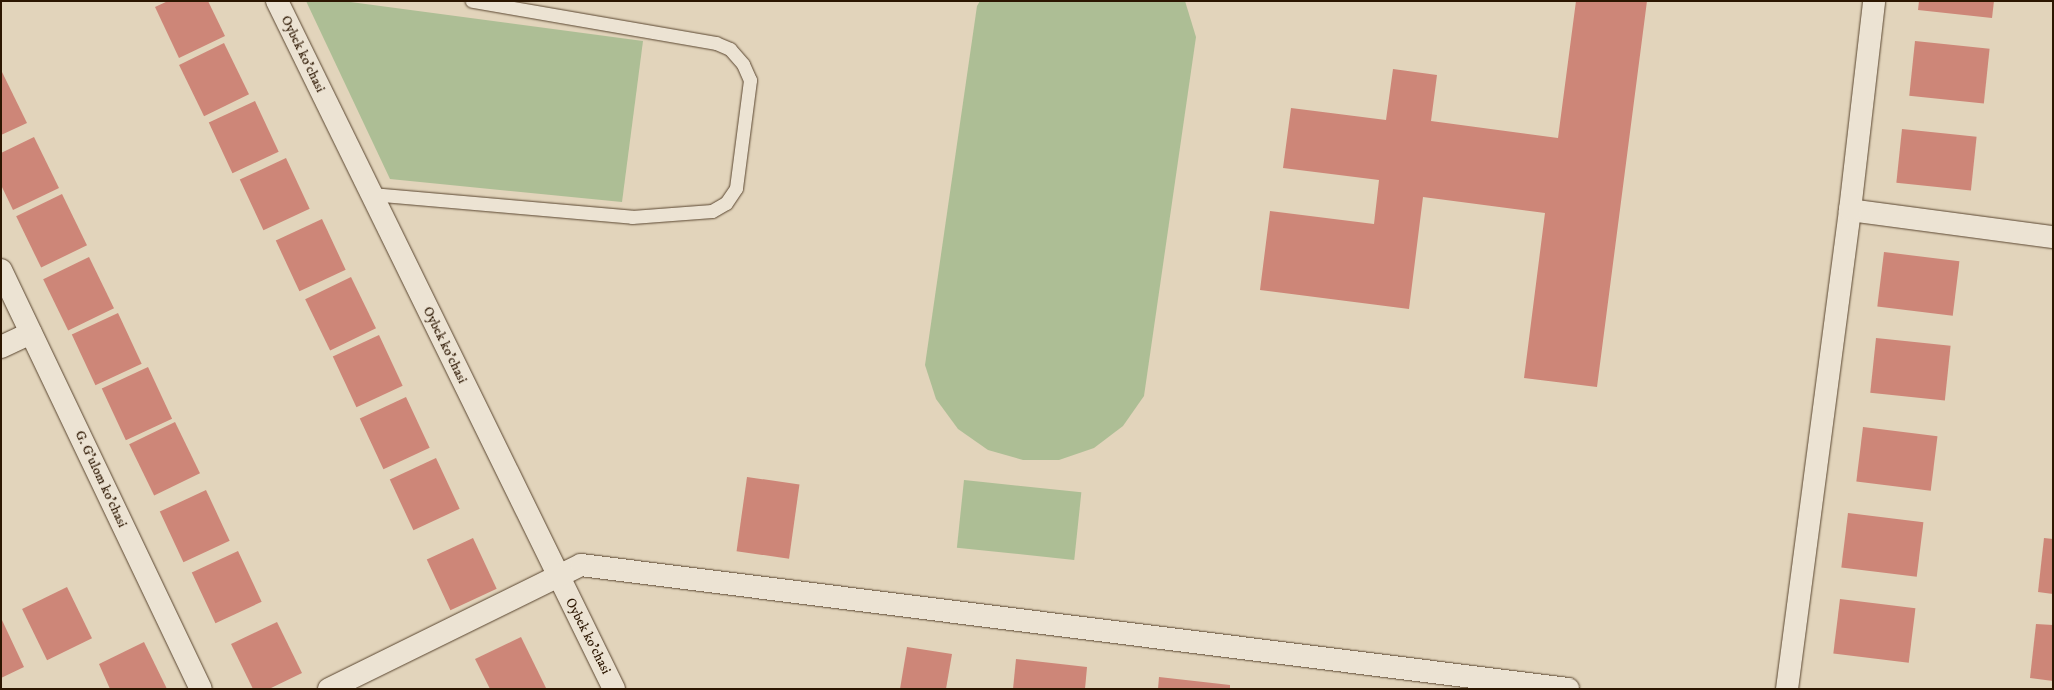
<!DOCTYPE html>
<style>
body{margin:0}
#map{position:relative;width:2054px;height:690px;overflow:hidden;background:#e2d4bb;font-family:"IM FELL DW Pica",serif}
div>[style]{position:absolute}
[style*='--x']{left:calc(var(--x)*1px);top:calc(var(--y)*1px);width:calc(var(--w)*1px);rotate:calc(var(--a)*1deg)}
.green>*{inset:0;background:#adbe95;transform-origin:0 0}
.building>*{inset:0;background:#cd8678;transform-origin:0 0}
.roads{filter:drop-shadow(0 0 1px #5a4630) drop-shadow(0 0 1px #5a4630)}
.service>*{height:13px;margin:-6.5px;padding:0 6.5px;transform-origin:6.5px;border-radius:6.5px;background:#ece3d3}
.minor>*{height:22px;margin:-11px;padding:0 11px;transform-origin:11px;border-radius:11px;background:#ece3d3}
span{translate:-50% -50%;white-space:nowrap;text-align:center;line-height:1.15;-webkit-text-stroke:3px #ece3d3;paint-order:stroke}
.street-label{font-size:14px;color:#2c1601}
.frame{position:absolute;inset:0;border:2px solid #2c1601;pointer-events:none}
</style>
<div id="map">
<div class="green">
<i style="clip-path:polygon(306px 1px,343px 1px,643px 41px,622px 202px,390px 179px)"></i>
<i style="clip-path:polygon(980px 1px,1185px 1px,1196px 37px,1144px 396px,1123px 426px,1094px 448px,1059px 460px,1023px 460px,988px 450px,958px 429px,936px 399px,925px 365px,977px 6px)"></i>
<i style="left:964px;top:480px;width:118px;height:68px;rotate:6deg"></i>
</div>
<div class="building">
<i style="clip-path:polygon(168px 1px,208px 1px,225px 36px,179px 58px,155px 7px)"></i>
<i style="clip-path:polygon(1576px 1px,1647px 1px,1597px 387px,1524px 378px,1545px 213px,1423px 197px,1409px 309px,1260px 290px,1270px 211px,1374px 224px,1379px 180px,1283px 168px,1291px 108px,1386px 120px,1393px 69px,1437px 75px,1431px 121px,1558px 138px)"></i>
<i style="clip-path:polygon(1919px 1px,1994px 1px,1992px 18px,1918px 10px)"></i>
<i style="left:1915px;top:41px;width:75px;height:55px;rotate:6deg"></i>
<i style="left:224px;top:43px;width:57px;height:50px;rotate:64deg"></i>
<i style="clip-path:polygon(2px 72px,27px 123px,1px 135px,1px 73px)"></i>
<i style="left:255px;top:101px;width:56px;height:51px;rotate:65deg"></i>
<i style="left:1902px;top:129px;width:75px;height:54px;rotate:6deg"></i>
<i style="clip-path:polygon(34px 137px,59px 188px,13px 210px,1px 185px,1px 153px)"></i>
<i style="left:286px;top:158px;width:56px;height:51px;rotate:65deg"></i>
<i style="left:62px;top:194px;width:57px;height:51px;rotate:64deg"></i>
<i style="left:322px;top:219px;width:56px;height:51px;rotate:65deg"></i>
<i style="left:1884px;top:252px;width:76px;height:55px;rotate:7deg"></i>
<i style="left:89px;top:257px;width:57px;height:51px;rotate:64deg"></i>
<i style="left:351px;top:277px;width:57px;height:51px;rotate:64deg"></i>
<i style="left:118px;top:313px;width:56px;height:51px;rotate:65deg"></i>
<i style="left:379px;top:335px;width:56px;height:51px;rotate:65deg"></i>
<i style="left:1876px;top:338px;width:75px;height:55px;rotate:6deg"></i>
<i style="left:148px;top:367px;width:57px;height:51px;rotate:65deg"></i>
<i style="left:406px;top:397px;width:56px;height:51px;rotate:65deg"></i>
<i style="left:175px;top:422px;width:57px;height:51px;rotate:64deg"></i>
<i style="left:1863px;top:427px;width:75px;height:55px;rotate:7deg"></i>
<i style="left:436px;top:458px;width:56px;height:51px;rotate:65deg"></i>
<i style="left:747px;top:477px;width:53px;height:75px;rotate:8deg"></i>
<i style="left:206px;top:490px;width:56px;height:51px;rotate:65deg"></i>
<i style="left:1848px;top:513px;width:76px;height:55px;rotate:7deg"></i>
<i style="left:473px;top:538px;width:56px;height:51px;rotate:65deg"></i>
<i style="clip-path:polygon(2044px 538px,2053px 539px,2053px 594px,2038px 592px)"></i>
<i style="left:238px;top:551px;width:56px;height:51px;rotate:65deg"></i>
<i style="left:67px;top:587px;width:57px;height:50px;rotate:64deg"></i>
<i style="left:1840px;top:599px;width:76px;height:55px;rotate:7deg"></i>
<i style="clip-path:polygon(1px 618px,24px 667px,1px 678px)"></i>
<i style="clip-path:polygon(277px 622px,302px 673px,269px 689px,253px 689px,231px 644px)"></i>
<i style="clip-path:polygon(2036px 624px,2053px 625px,2053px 681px,2030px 678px)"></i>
<i style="clip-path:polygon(521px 637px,546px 688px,490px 689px,475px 659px)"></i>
<i style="clip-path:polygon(144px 642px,167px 689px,110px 689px,99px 664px)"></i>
<i style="clip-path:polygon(907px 647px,952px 654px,946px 689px,900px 689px)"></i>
<i style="clip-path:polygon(1016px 659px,1087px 667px,1085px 689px,1013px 689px)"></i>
<i style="clip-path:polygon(1159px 677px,1230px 685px,1230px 689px,1158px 689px)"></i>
</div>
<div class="roads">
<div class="service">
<i style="--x:371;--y:194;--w:262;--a:5"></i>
<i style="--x:632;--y:217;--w:80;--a:-4.3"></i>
<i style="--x:712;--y:211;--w:16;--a:-30"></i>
<i style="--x:726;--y:203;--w:18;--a:-56"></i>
<i style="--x:736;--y:188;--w:109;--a:-82.6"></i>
<i style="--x:750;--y:80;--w:17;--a:-114"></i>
<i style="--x:743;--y:64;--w:20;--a:-131"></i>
<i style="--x:730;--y:49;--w:15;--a:-157"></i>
<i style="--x:716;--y:43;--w:248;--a:-170.2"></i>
</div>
<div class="minor">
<i style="--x:277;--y:1;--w:766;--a:63.9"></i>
<i style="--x:1850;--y:210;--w:205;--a:7.6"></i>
<i style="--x:1;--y:270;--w:464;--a:64.5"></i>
<i style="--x:1;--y:347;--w:33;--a:-25"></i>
<i style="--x:329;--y:689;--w:281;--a:-26.2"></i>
<i style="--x:581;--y:565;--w:995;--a:7.16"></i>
<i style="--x:1787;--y:689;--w:483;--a:-82.5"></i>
<i style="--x:1850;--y:210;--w:210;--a:-83.4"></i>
</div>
</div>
<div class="street-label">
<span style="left:303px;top:54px;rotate:64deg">Oybek ko'chasi</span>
<span style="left:445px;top:345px;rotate:64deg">Oybek ko'chasi</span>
<span style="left:101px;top:479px;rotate:65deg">G. G'ulom ko'chasi</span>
<span style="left:588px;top:636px;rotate:63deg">Oybek ko'chasi</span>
</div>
<div class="frame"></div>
</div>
